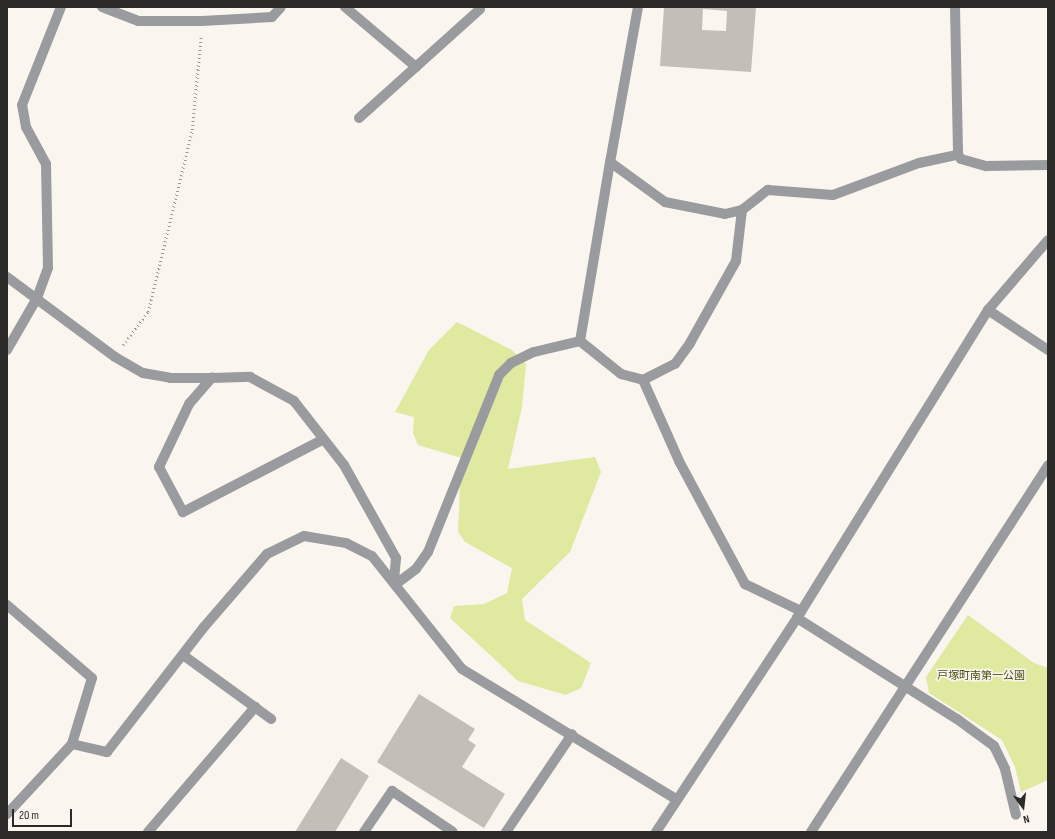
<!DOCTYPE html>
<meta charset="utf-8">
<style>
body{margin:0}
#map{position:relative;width:1055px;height:839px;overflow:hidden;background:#fbf5ef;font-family:"Sofia Sans Condensed","Noto Sans JP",sans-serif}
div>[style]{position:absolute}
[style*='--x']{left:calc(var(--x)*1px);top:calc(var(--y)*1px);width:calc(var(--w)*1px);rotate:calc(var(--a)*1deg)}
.green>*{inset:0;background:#dfe9a0}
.building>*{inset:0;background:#c4beb9}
.path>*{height:2.5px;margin-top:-1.25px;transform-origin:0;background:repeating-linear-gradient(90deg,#9c9894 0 1px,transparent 0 4px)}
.minor>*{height:10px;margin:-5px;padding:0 5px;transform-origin:5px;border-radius:5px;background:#9a9b9e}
span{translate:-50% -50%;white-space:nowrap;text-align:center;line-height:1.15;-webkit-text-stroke:3px #fbf5ef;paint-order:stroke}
.park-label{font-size:11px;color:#4b5015}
.frame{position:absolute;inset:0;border:8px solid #2c2a28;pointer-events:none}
.north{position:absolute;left:1003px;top:787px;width:40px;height:40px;-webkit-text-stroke:3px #fbf5ef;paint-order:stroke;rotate:165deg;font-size:11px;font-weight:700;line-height:16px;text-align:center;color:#2c2a28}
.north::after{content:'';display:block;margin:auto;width:14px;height:18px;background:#2c2a28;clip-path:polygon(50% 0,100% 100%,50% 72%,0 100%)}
.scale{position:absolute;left:12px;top:809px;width:60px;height:18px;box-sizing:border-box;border:2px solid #2c2a28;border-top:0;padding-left:5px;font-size:12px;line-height:14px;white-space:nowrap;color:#2c2a28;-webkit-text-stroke:3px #fbf5ef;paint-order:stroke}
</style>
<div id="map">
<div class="green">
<i style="clip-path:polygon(457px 322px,512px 350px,526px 364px,522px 407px,508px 469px,595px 457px,601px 472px,570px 552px,522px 599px,525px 620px,591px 663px,581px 688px,566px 695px,518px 681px,450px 618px,454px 606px,484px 604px,507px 593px,512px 568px,465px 542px,458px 532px,461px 458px,418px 445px,413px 433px,414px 417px,395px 412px,429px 350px)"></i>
<i style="clip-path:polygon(968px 615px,1034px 663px,1048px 668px,1048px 780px,1021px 792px,1015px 767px,1002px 740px,929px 693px,926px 677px)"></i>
</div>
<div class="building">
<i style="clip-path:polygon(evenodd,664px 7px,756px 7px,751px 72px,660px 66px,664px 7px,703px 9px,727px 11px,726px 31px,702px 30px,703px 9px)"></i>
<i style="clip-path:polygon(419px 694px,475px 729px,468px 740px,476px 745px,462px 767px,505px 794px,484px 828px,377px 762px)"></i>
<i style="clip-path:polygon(341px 758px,369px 776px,335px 832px,295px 832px)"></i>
</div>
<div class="path">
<i style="--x:123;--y:345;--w:41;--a:-52.9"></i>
<i style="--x:148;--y:312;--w:187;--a:-76.4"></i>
<i style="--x:192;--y:130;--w:94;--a:-84.5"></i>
</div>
<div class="minor">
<i style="--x:102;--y:7;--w:39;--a:21"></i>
<i style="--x:138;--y:21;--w:64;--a:0"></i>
<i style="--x:202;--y:21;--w:70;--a:-3.3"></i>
<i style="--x:272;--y:17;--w:13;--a:-48"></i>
<i style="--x:345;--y:7;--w:93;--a:40.2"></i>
<i style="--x:638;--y:7;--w:158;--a:100.2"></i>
<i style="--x:610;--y:162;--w:68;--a:36"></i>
<i style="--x:665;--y:202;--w:61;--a:11.3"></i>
<i style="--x:725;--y:214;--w:17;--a:-13"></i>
<i style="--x:742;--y:210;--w:33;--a:-38"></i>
<i style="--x:768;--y:190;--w:65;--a:4.4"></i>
<i style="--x:833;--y:195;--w:92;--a:-20.4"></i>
<i style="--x:919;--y:163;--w:40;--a:-12"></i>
<i style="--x:955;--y:7;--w:148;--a:88.8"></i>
<i style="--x:958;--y:155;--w:5;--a:53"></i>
<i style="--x:961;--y:159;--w:26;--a:16"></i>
<i style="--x:986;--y:166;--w:62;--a:-0.9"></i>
<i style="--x:359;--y:118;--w:163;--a:-42"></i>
<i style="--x:610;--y:162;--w:181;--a:99.5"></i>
<i style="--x:580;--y:341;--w:53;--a:38.8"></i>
<i style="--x:621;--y:374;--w:23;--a:15"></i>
<i style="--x:643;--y:380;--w:36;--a:-27"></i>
<i style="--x:675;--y:364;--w:26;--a:-54"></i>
<i style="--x:690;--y:343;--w:94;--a:-60.7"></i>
<i style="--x:736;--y:261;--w:51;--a:-83.3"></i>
<i style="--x:7;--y:277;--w:134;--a:36.5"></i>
<i style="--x:115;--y:357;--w:32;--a:30"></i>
<i style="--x:143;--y:373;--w:27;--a:10"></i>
<i style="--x:170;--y:378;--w:42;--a:0"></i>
<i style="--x:988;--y:310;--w:72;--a:33.7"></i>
<i style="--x:7;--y:350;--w:60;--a:-60"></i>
<i style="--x:37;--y:298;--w:32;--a:-70"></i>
<i style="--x:48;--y:268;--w:104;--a:-91.1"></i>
<i style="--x:46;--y:164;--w:42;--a:-118.4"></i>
<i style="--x:26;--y:127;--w:22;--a:-100"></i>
<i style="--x:22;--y:105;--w:105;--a:-68.3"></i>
<i style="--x:643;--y:380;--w:89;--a:66"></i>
<i style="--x:679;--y:461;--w:140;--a:61.8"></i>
<i style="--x:745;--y:584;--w:62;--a:25.7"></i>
<i style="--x:322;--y:440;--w:157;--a:152.6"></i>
<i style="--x:183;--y:512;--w:51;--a:-118.1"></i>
<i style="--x:159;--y:467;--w:70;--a:-64.5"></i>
<i style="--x:189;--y:404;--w:35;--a:-49"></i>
<i style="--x:212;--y:378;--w:38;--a:-2"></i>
<i style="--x:250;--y:377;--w:50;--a:28.6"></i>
<i style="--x:294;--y:401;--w:81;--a:52"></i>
<i style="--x:344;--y:465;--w:107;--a:60.8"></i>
<i style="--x:396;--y:558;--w:24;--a:95"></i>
<i style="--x:396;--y:584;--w:25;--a:-37"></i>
<i style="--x:416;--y:569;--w:21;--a:-55"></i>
<i style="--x:428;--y:552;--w:191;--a:-68.1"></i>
<i style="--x:499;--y:375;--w:17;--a:-45"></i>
<i style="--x:511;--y:363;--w:25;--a:-26"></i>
<i style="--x:534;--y:352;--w:47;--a:-13.4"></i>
<i style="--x:7;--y:605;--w:112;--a:40.7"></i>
<i style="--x:92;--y:678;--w:69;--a:106.9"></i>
<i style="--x:72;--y:744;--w:96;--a:132.9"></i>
<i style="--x:797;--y:618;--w:189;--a:32.3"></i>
<i style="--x:957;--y:719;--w:46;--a:36.1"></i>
<i style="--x:994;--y:746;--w:25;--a:64"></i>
<i style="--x:1005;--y:769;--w:47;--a:76.6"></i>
<i style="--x:183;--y:655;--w:109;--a:36"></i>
<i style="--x:72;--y:744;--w:36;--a:13"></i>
<i style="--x:107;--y:752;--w:158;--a:-52.2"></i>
<i style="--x:204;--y:627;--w:96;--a:-49.2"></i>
<i style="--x:267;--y:554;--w:41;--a:-25.9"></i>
<i style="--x:304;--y:536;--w:43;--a:9.5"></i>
<i style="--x:346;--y:543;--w:29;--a:27"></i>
<i style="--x:372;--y:556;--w:144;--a:51.5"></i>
<i style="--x:462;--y:669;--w:250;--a:31.3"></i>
<i style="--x:148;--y:832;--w:165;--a:-49.4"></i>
<i style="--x:364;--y:832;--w:50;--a:-55.7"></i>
<i style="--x:392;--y:791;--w:73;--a:33.9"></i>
<i style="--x:506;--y:832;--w:118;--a:-56"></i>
<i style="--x:656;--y:832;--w:256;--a:-56.6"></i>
<i style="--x:797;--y:618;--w:362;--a:-58.2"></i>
<i style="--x:988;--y:310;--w:92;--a:-49.4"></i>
<i style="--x:811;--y:832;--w:437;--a:-57.1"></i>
</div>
<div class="park-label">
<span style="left:981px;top:676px">戸塚町南第一公園</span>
</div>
<div class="frame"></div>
<div class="north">N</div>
<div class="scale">20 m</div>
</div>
